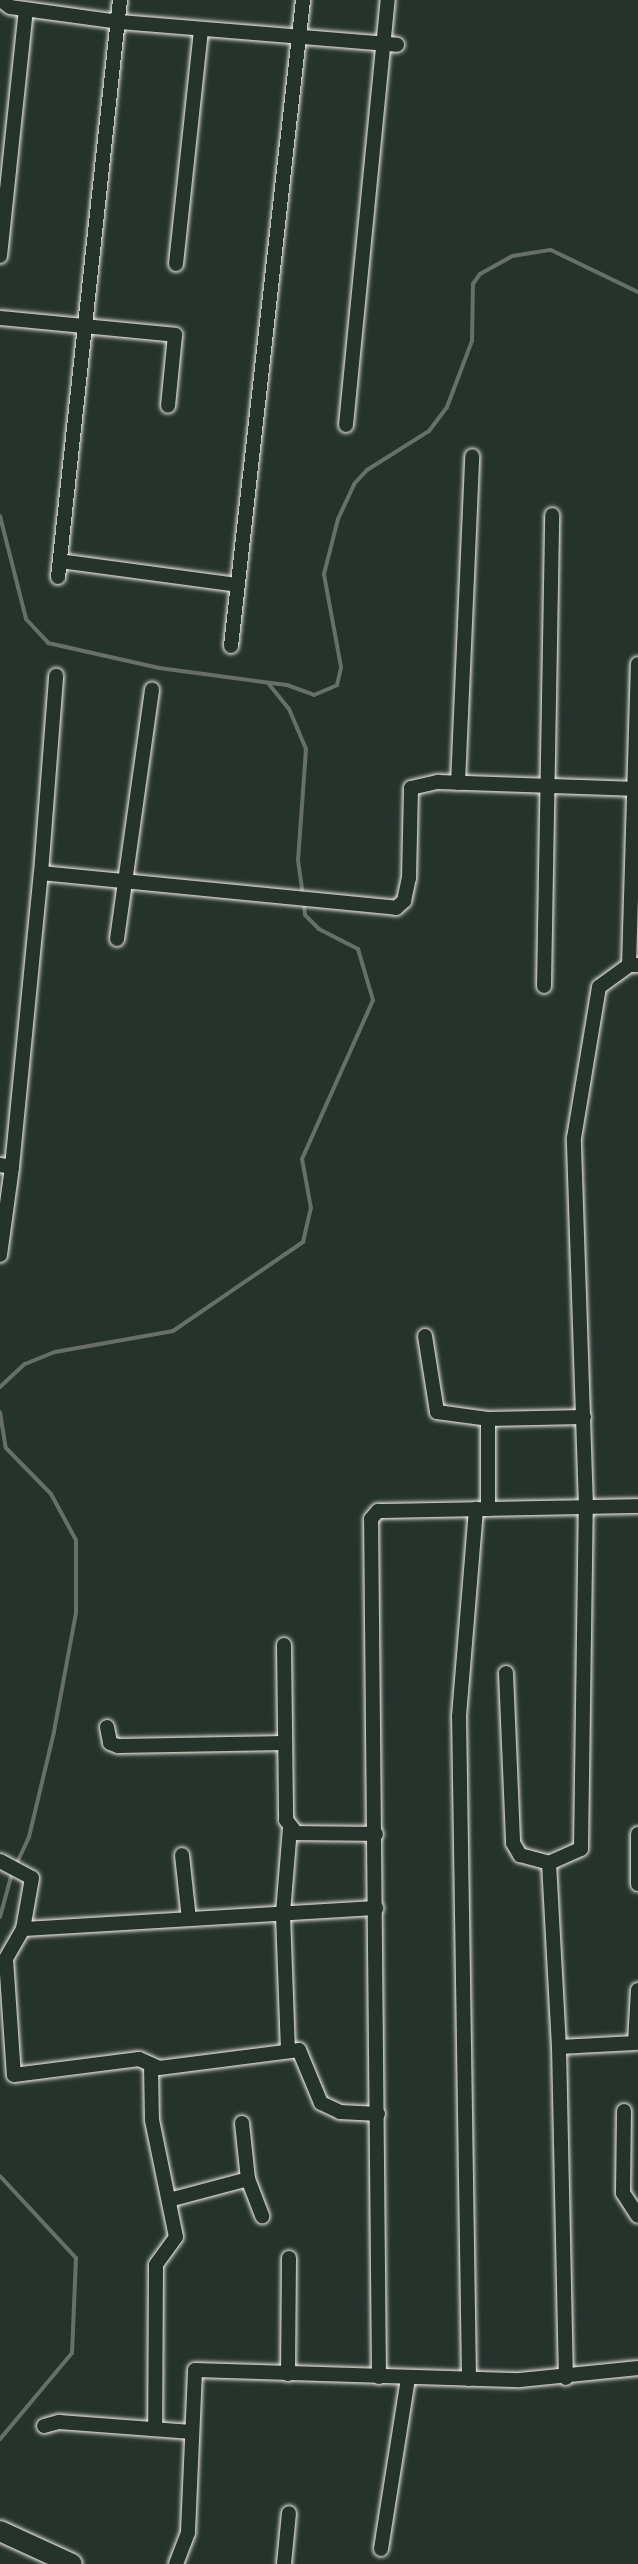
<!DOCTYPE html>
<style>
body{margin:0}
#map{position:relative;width:638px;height:2564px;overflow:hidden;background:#26332d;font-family:"Playpen Sans",sans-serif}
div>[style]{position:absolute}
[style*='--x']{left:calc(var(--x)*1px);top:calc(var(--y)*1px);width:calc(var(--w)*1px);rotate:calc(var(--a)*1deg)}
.stream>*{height:4px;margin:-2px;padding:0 2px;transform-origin:2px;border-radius:2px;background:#676f68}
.roads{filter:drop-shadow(0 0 2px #f4f1e8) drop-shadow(0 0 2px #f4f1e8)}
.street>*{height:14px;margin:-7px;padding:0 7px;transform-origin:7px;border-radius:7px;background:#26332d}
.secondary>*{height:20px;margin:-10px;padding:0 10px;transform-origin:10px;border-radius:10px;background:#26332d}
span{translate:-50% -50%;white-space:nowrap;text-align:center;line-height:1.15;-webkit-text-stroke:7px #26332d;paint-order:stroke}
</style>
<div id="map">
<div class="stream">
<i style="--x:0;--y:516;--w:106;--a:75.8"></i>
<i style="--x:26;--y:619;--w:33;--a:47"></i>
<i style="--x:48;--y:643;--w:114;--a:12.7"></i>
<i style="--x:159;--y:668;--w:129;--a:7.6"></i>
<i style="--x:287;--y:685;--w:29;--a:20"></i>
<i style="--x:314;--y:695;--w:25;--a:-23"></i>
<i style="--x:337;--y:685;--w:18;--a:-77"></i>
<i style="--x:341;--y:667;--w:95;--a:-100.4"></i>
<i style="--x:324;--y:574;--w:57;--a:-75.7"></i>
<i style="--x:338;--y:519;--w:38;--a:-65"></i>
<i style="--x:354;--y:484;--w:19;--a:-47"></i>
<i style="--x:367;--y:470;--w:73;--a:-32.2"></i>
<i style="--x:429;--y:431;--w:30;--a:-53"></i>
<i style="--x:447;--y:407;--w:71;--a:-69.3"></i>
<i style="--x:472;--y:341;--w:57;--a:-89"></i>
<i style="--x:473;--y:284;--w:12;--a:-55"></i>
<i style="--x:480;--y:274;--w:37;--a:-29"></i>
<i style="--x:512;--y:256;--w:39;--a:-9"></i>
<i style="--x:551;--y:250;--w:97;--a:25.8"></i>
<i style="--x:268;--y:683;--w:33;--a:51"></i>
<i style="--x:289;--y:709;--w:43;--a:67"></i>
<i style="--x:306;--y:749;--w:111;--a:94.1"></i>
<i style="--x:298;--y:860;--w:35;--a:82"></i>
<i style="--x:0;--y:1387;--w:34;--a:-43"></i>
<i style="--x:25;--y:1364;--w:32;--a:-22"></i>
<i style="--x:55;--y:1352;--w:120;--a:-10.1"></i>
<i style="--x:173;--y:1331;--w:158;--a:-34.4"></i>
<i style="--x:303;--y:1242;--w:35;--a:-77"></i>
<i style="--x:311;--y:1208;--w:50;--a:-100.4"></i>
<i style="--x:302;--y:1159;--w:174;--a:-65.9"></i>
<i style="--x:373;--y:1000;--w:53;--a:-106.4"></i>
<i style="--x:358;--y:949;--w:44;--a:-152.9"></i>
<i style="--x:319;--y:929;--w:20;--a:-135"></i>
<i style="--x:305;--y:915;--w:12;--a:-95"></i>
<i style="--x:0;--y:1412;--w:36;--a:81"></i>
<i style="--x:6;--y:1448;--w:64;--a:45.6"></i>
<i style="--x:51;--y:1494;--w:52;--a:61.5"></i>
<i style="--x:76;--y:1540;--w:73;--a:90"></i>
<i style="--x:76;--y:1613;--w:121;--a:100.5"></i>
<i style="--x:54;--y:1732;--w:108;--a:103.4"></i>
<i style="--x:29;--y:1837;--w:31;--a:115"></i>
<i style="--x:0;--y:1917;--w:46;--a:-74.7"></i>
<i style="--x:0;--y:2176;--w:112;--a:47.2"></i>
<i style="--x:76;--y:2258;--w:95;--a:92.4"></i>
<i style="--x:72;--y:2353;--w:112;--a:129.9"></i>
</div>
<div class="roads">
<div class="street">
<i style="--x:1;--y:0;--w:11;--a:38"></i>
<i style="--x:10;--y:7;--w:111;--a:7.8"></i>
<i style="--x:120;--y:22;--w:278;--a:4.7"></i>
<i style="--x:0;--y:256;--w:248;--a:-84"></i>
<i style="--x:176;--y:264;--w:236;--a:-83.9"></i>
<i style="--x:0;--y:318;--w:176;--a:5.5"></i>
<i style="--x:175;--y:335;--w:71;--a:95.6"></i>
<i style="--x:346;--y:425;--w:427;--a:-84.4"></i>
<i style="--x:60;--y:561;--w:179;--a:7.7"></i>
<i style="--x:58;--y:577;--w:580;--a:-83.87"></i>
<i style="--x:231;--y:646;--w:650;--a:-83.64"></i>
<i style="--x:458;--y:783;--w:327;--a:-87.5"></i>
<i style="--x:41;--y:873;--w:198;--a:-85.6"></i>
<i style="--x:117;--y:939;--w:252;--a:-82"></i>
<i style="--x:629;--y:965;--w:301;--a:-88.3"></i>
<i style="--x:544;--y:986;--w:471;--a:-89"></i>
<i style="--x:0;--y:1165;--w:12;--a:9"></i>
<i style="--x:12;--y:1167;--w:295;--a:-84.4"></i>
<i style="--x:41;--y:873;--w:357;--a:5.6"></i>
<i style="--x:396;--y:908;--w:11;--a:-41"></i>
<i style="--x:404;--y:901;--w:24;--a:-78"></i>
<i style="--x:409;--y:878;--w:90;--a:-88.7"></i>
<i style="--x:411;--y:788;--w:28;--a:-13"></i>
<i style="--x:438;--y:782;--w:200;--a:2"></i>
<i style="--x:0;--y:1255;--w:89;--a:-82.2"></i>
<i style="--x:425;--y:1336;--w:77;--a:81"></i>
<i style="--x:437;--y:1412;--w:51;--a:7.8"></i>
<i style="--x:488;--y:1419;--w:96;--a:-1.2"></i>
<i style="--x:488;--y:1509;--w:90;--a:-90"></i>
<i style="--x:284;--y:1645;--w:175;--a:89.3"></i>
<i style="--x:286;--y:1820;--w:16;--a:52"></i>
<i style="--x:296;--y:1833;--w:80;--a:0.7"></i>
<i style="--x:506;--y:1673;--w:170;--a:87.6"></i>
<i style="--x:513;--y:1843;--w:14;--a:60"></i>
<i style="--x:520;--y:1855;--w:30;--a:15"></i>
<i style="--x:549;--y:1863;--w:35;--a:-24"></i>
<i style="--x:581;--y:1849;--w:342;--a:-89.2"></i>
<i style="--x:586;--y:1507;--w:369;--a:-91.9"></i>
<i style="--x:574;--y:1138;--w:153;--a:-80.6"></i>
<i style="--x:599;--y:987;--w:37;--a:-36"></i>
<i style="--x:629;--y:965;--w:9;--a:0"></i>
<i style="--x:107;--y:1727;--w:16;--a:79"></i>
<i style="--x:110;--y:1743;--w:9;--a:21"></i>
<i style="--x:118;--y:1746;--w:167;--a:-1"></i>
<i style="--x:638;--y:1834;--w:50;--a:90"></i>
<i style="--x:182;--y:1855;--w:64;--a:83.8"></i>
<i style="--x:0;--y:1861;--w:36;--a:28"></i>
<i style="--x:32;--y:1878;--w:52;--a:100"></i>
<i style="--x:23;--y:1929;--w:34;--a:120"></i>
<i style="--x:6;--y:1959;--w:116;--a:86.1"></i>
<i style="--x:14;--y:2075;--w:126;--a:-7.3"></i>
<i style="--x:139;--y:2059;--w:22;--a:24"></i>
<i style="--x:159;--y:2068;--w:141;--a:-7.3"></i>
<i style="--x:299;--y:2050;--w:57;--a:67.5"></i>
<i style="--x:321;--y:2103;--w:21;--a:25"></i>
<i style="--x:340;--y:2112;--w:38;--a:3"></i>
<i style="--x:549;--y:1863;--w:184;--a:86.9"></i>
<i style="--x:559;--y:2047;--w:331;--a:88.8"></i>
<i style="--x:23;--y:1929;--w:354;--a:-3.4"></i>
<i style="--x:559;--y:2047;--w:76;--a:-3"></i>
<i style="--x:635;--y:2043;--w:53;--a:-86.8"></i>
<i style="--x:288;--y:2051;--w:138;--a:-92.1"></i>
<i style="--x:283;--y:1913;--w:86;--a:-85.3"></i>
<i style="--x:151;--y:2065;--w:55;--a:89"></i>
<i style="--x:152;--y:2120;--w:119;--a:78.4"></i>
<i style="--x:176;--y:2237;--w:34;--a:126"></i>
<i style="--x:156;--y:2265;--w:164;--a:90.3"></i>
<i style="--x:624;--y:2111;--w:82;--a:90.7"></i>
<i style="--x:623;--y:2193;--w:27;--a:57"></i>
<i style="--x:242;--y:2123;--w:56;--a:83.9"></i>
<i style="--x:248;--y:2179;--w:40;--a:69"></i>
<i style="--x:169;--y:2200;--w:82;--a:-14.9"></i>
<i style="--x:288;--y:2374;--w:116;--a:-89.5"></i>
<i style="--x:379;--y:2377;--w:858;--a:-90.53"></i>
<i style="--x:371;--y:1519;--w:11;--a:-49"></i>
<i style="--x:378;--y:1511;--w:260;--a:-1.1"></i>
<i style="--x:469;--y:2379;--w:663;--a:-90.86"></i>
<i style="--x:459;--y:1716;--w:208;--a:-85.3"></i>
<i style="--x:44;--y:2426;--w:16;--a:-15"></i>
<i style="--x:59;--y:2422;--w:133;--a:4.3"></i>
<i style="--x:381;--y:2549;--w:173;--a:-81"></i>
<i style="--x:176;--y:2564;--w:34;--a:-69"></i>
<i style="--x:188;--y:2532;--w:162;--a:-87.5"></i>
<i style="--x:195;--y:2370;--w:325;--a:1.8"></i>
<i style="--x:520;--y:2380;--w:119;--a:-5.8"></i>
<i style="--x:284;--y:2564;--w:51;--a:-84.4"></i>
</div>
<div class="secondary">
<i style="--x:0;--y:2531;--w:79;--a:24.6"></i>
</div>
</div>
</div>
